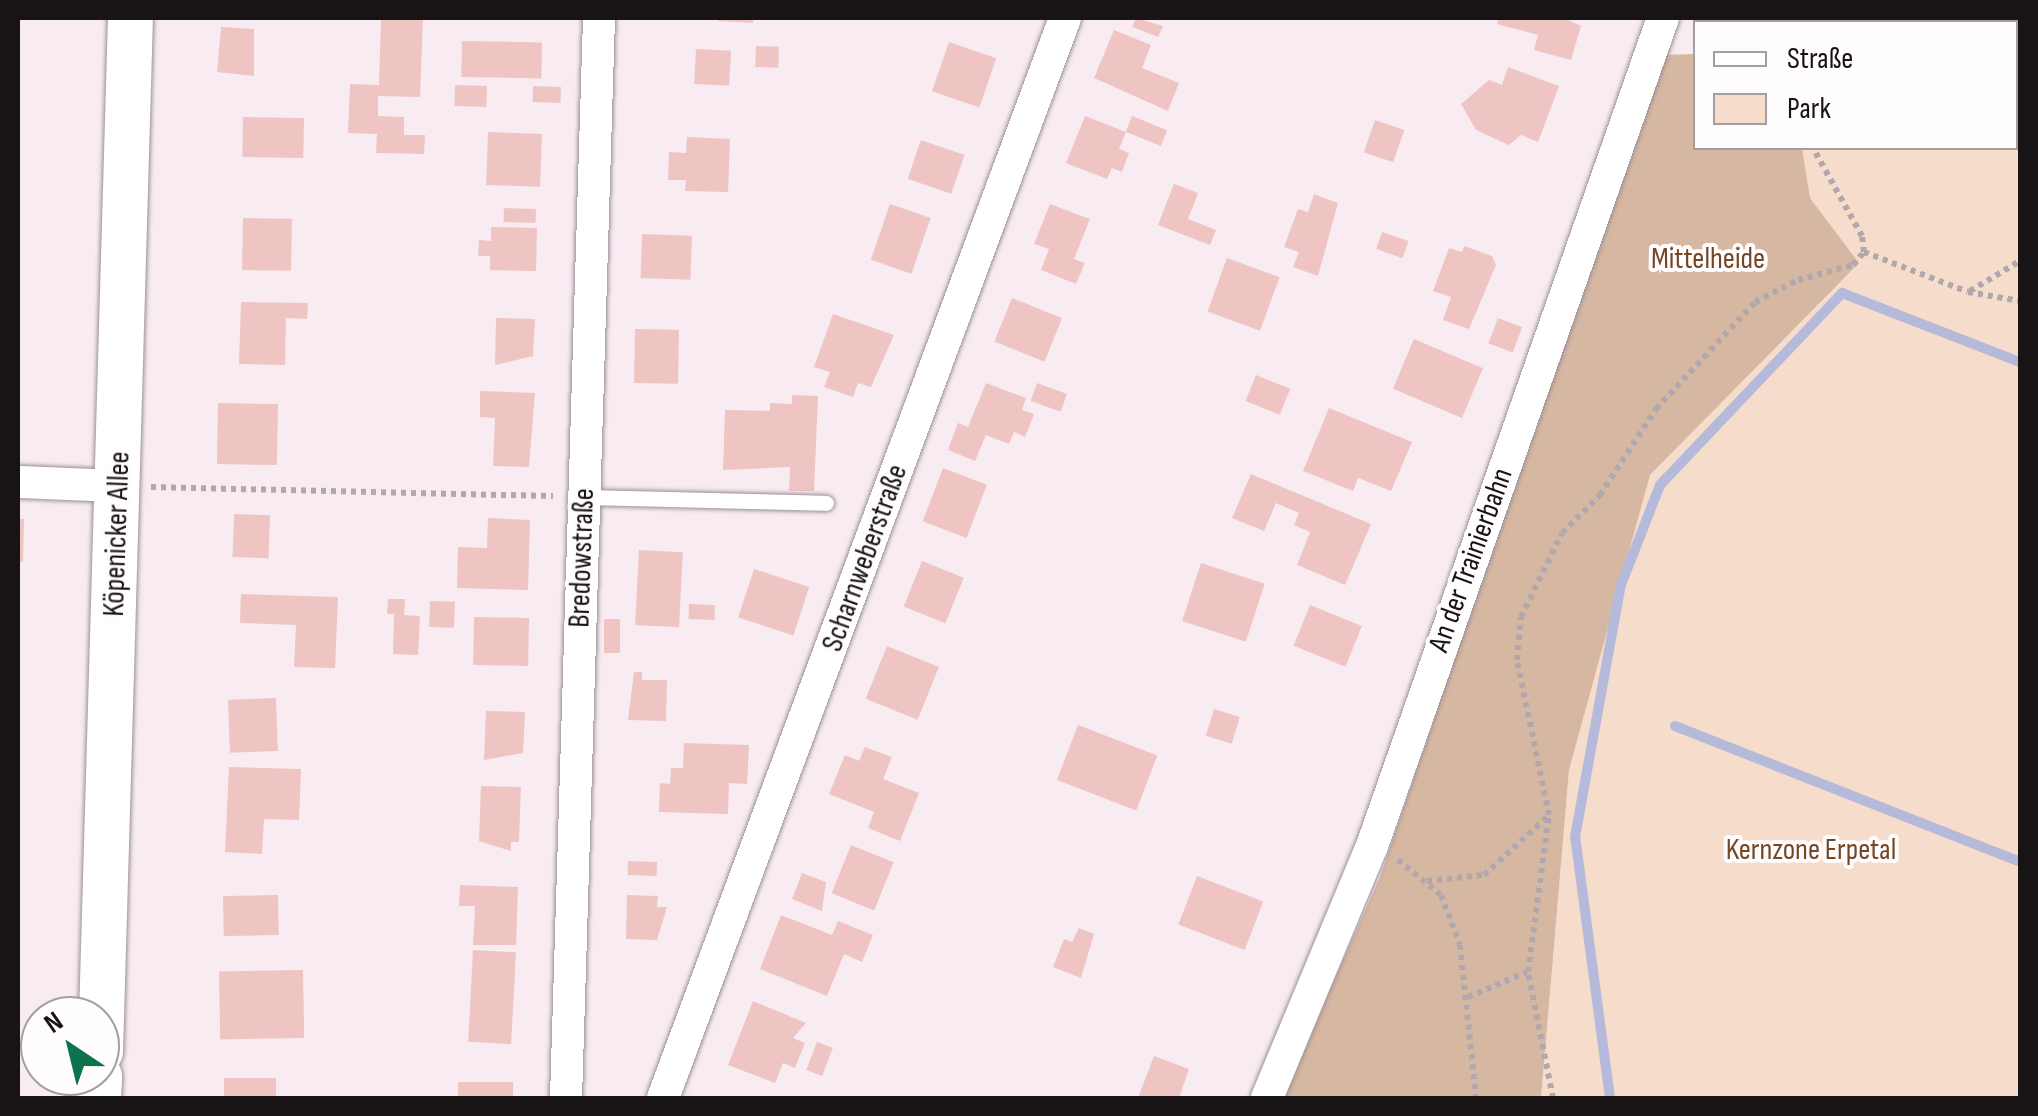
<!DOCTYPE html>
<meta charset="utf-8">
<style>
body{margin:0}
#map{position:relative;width:2038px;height:1116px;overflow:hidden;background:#f8ecf2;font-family:"Sofia Sans Condensed",sans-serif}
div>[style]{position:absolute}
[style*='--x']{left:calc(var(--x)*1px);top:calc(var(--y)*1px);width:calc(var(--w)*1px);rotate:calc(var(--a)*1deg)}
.green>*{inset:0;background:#f5dccb}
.forest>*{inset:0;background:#d6b7a2}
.stream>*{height:10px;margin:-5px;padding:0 5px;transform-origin:5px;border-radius:5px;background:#b5badb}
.building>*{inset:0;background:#eec5c3;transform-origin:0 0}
.path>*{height:6px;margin-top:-3px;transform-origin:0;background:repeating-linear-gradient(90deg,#b1a8ad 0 5px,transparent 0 10px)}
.roads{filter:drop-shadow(0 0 2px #9b9096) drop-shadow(0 0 2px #9b9096)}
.lane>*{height:15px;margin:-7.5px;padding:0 7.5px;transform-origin:7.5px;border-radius:7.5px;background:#fff}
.street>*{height:32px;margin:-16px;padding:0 16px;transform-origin:16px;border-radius:16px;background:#fff}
.secondary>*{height:45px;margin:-22.5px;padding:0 22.5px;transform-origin:22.5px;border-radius:22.5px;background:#fff}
span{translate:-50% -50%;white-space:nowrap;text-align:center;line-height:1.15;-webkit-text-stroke:8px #fffcfd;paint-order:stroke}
.park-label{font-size:30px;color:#734726}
.street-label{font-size:30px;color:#181416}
.frame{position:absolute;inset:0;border:20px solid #181416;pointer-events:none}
.legend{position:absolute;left:1693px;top:20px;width:325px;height:130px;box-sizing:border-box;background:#fffcfd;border:2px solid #a39fa1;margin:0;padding:12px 18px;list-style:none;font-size:30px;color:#181416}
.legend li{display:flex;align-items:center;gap:20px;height:50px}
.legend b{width:50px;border:2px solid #a39fa1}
.north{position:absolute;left:20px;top:996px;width:100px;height:100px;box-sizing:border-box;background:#fffcfd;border:2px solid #a39fa1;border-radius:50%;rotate:325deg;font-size:28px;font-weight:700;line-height:40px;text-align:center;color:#181416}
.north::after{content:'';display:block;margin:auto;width:35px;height:45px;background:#0c744c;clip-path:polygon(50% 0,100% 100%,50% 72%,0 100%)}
</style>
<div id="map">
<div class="green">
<i style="clip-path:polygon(1713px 18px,2020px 18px,2020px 1098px,1541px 1098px,1569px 770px,1650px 475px,1859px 263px,1810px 198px,1802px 148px,2016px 148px,2016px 22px)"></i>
</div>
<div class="forest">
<i style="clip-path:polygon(1695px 54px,1696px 148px,1802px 148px,1810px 198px,1859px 263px,1650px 475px,1569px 770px,1541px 1098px,1282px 1098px,1380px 877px,1661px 55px)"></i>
</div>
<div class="stream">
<i style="--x:1675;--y:726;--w:371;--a:21.5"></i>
<i style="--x:1610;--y:1098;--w:263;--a:-97.6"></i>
<i style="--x:1575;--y:837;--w:256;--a:-79.7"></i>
<i style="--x:1621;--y:585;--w:107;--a:-68.7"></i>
<i style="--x:1660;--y:485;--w:265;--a:-46.5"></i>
<i style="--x:1842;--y:293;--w:191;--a:21.2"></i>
</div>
<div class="building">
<i style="clip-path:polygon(381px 18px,423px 20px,420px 97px,378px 96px,378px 116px,404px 117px,404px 135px,425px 135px,424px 154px,376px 153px,377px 134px,348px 133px,350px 84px,379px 85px)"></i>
<i style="clip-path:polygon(718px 18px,753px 18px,753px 23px,718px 21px)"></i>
<i style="clip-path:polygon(1136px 18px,1163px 26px,1158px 37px,1132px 27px)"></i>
<i style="clip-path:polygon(1499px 18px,1564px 18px,1581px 26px,1571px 60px,1534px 50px,1538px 35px,1497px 24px)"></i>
<i style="clip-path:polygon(221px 27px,254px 29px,254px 76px,217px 72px)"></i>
<i style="clip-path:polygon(1114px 30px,1151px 45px,1142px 68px,1179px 83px,1168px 111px,1094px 78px)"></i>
<i style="left:462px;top:41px;width:80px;height:36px;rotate:1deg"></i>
<i style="left:949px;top:42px;width:50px;height:52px;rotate:19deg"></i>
<i style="left:756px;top:46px;width:23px;height:21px;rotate:2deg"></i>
<i style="left:696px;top:49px;width:35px;height:35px;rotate:3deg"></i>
<i style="clip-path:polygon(1508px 67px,1559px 86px,1538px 142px,1521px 135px,1509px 145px,1476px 130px,1461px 104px,1489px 80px,1502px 85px)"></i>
<i style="left:455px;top:85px;width:32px;height:21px;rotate:2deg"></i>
<i style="left:533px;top:86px;width:28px;height:16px;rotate:2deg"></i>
<i style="clip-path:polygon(1085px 116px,1126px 132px,1119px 149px,1129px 153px,1122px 172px,1112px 168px,1107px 179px,1066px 163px)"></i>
<i style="left:1132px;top:116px;width:38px;height:17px;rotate:22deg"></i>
<i style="left:243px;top:117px;width:61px;height:40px;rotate:1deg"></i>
<i style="left:1375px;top:120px;width:31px;height:34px;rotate:19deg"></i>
<i style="left:488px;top:132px;width:54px;height:53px;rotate:2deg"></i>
<i style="clip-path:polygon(687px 137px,730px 139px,728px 192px,685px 191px,686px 180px,668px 180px,669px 152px,686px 153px)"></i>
<i style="left:921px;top:140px;width:46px;height:41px;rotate:19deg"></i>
<i style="clip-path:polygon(1174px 184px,1198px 193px,1188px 219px,1216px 230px,1210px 245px,1158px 225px)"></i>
<i style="clip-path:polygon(1314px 194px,1338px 203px,1318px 276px,1293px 267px,1299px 252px,1284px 247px,1298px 209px,1308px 212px)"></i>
<i style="left:890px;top:204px;width:43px;height:59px;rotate:19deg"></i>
<i style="clip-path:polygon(1050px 204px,1090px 219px,1074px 259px,1085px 263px,1076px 284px,1041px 270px,1049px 249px,1034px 244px)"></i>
<i style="left:504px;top:208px;width:32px;height:14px;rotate:2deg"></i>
<i style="left:243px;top:218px;width:49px;height:52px;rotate:1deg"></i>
<i style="clip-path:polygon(491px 227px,537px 228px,536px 271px,490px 270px,490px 256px,478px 256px,479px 240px,491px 241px)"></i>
<i style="left:1382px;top:232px;width:28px;height:18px;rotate:19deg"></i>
<i style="left:642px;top:234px;width:50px;height:44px;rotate:2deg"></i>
<i style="clip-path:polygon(1464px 246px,1492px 256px,1496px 265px,1469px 329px,1443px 320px,1451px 297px,1433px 291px,1449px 248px,1462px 252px)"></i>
<i style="left:1227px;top:258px;width:56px;height:57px;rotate:20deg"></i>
<i style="left:1012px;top:298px;width:54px;height:47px;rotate:22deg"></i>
<i style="clip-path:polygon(241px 302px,308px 303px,307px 319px,286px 318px,285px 365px,239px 364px)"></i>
<i style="clip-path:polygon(833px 314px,894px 335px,871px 387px,858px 383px,853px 397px,824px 387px,830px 372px,814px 367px)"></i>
<i style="clip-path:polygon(496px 318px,535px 319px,533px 356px,495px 365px)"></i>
<i style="left:1498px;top:318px;width:26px;height:27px;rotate:21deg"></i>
<i style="left:635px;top:329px;width:44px;height:54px;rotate:1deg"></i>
<i style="left:1414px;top:339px;width:75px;height:54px;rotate:23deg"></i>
<i style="left:1256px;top:375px;width:37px;height:28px;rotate:22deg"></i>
<i style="clip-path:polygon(986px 383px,1026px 398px,1022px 410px,1034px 414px,1025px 437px,1014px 432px,1009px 444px,986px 435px,975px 461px,948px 450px,958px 423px,968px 427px)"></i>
<i style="left:1037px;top:383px;width:32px;height:19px;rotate:20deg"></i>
<i style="clip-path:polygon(480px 391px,535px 393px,529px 467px,493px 466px,495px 418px,480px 417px)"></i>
<i style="clip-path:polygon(792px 395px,818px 396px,814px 491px,789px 491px,790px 467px,723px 470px,725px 410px,770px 411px,770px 403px,792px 404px)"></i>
<i style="left:218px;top:403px;width:60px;height:61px;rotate:1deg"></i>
<i style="clip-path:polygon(1329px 408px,1412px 442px,1391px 491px,1358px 478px,1353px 491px,1303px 471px)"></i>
<i style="left:943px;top:468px;width:47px;height:57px;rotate:21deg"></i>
<i style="clip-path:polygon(1251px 474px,1371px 524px,1345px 585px,1297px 565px,1310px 532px,1294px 525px,1299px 513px,1276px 503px,1264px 531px,1232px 518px)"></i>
<i style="left:234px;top:514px;width:36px;height:43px;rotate:2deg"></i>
<i style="clip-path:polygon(488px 518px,530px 520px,528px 590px,457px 588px,458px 547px,487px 548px)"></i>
<i style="clip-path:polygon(18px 519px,24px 519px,23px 562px,18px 561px)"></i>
<i style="left:639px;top:550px;width:44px;height:75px;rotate:3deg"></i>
<i style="left:922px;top:561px;width:45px;height:49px;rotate:22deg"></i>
<i style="left:1201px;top:563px;width:67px;height:61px;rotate:18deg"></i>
<i style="left:754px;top:569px;width:58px;height:51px;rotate:18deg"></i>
<i style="clip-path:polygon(241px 594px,338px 597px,335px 668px,294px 667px,296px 625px,240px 623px)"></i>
<i style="clip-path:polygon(388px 599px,405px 599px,404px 615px,420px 616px,418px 655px,393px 654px,394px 614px,387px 614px)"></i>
<i style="left:430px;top:601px;width:25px;height:26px;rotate:2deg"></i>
<i style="left:689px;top:604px;width:26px;height:15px;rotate:2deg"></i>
<i style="left:1310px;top:605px;width:56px;height:44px;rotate:22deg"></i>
<i style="left:474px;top:617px;width:55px;height:48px;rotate:1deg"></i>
<i style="left:604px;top:619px;width:16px;height:34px"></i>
<i style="left:887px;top:646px;width:56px;height:57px;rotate:22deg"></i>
<i style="clip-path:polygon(634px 672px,642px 672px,642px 680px,667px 680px,666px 721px,628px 720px)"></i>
<i style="left:276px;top:698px;width:53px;height:48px;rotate:88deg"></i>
<i style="left:1214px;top:709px;width:27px;height:28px;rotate:17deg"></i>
<i style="clip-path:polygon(486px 711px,525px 712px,523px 753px,484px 760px)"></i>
<i style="left:1078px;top:725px;width:85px;height:59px;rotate:21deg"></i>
<i style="clip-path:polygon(684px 743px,749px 745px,747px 784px,729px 783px,728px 814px,659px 812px,660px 783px,670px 784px,671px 768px,683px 768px)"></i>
<i style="clip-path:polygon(865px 747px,892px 757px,883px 779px,919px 793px,900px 841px,868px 828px,874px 812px,829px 794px,845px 755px,859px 761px)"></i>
<i style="clip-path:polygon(229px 767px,301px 769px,299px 820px,264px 819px,262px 854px,225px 852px)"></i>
<i style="clip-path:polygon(481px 786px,521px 787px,519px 842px,511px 842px,511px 851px,479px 841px)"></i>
<i style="left:851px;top:845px;width:46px;height:52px;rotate:22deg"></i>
<i style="left:628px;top:861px;width:29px;height:14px;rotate:2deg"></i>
<i style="clip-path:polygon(802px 873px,826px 882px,822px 911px,792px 899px)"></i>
<i style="left:1197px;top:876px;width:71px;height:52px;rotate:21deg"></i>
<i style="clip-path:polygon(460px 885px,518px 887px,516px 945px,473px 945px,475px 906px,459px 906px)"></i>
<i style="left:278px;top:895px;width:40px;height:55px;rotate:89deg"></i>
<i style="clip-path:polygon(627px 895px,658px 896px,657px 907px,667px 907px,657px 940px,626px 939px)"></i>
<i style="clip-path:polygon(781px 915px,832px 935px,838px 921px,873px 935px,862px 962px,844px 954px,827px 996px,760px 969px)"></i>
<i style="clip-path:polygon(1079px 928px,1094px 934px,1081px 978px,1053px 967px,1064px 939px,1072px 942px)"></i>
<i style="left:473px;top:950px;width:43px;height:92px;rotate:3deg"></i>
<i style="left:303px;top:970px;width:68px;height:84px;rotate:89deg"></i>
<i style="clip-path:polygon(753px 1001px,806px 1023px,793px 1038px,805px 1043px,795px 1068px,783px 1063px,775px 1083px,728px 1065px)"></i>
<i style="left:817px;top:1042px;width:17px;height:30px;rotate:21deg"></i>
<i style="clip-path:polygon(1154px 1056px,1189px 1069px,1179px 1098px,1138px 1098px)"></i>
<i style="left:276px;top:1078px;width:20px;height:52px;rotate:90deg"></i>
<i style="left:458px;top:1082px;width:55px;height:16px"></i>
</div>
<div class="path">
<i style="--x:1864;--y:252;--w:111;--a:21"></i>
<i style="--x:1968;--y:292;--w:53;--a:9.8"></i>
<i style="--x:1970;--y:291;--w:58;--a:-31"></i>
<i style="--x:151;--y:487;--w:402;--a:1.3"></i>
<i style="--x:1398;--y:860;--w:55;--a:39.1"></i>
<i style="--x:1441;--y:895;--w:53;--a:69.2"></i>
<i style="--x:1460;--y:945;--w:154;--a:84"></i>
<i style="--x:1427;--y:881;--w:57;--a:-6"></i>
<i style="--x:1484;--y:875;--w:87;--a:-42.7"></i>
<i style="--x:1468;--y:997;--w:64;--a:-23"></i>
<i style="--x:1553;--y:1098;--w:128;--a:-101.2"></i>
<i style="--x:1528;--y:972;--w:158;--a:-82.4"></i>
<i style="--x:1549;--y:815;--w:158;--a:-101.7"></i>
<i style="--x:1517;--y:660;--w:43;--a:-84.7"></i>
<i style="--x:1521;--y:617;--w:93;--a:-64"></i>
<i style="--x:1562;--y:533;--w:54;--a:-45"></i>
<i style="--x:1600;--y:495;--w:103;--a:-56.9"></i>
<i style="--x:1656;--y:409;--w:146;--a:-47.2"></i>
<i style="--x:1755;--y:302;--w:48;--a:-27.1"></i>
<i style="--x:1798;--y:280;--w:57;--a:-15.3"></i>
<i style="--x:1853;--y:265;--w:17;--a:-50"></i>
<i style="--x:1864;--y:252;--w:16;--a:-97"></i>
<i style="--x:1862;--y:236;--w:101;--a:-119.1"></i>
</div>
<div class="roads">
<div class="lane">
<i style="--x:584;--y:497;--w:242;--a:1.4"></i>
</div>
<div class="street">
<i style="--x:18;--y:482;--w:101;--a:2.3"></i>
<i style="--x:566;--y:1098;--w:1081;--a:-88.25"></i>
<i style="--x:663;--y:1098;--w:1152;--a:-69.58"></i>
<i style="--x:1267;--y:1098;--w:273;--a:-67.4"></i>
<i style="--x:1372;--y:846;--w:878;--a:-70.64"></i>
</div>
<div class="secondary">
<i style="--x:100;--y:1051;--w:1033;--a:-88.34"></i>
<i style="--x:98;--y:1098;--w:22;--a:-87"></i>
</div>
</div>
<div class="park-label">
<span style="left:1708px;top:259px">Mittelheide</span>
<span style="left:1811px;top:850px">Kernzone Erpetal</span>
</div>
<div class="street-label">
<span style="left:117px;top:534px;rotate:-88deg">Köpenicker Allee</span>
<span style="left:582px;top:558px;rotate:-88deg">Bredowstraße</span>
<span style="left:865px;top:558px;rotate:-70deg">Scharnweberstraße</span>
<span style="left:1471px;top:560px;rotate:-70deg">An der Trainierbahn</span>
</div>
<div class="frame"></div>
<ul class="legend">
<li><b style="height:12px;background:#fff"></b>Straße</li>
<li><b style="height:28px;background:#f5dccb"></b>Park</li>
</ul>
<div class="north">N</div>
</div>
